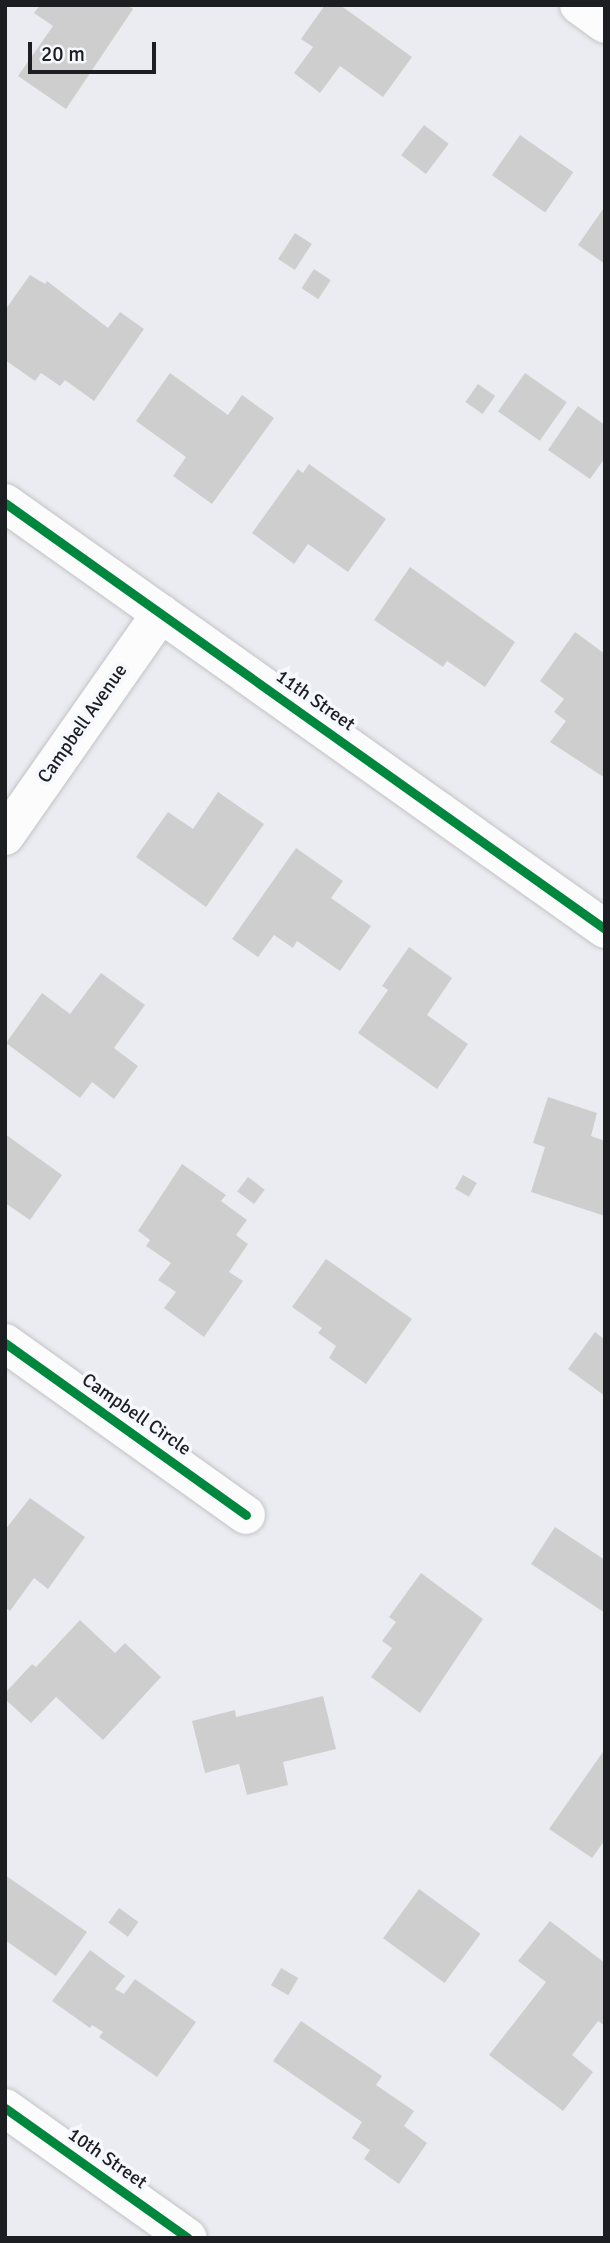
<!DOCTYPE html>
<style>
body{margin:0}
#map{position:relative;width:610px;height:2243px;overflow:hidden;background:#ebecf1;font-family:Signika,sans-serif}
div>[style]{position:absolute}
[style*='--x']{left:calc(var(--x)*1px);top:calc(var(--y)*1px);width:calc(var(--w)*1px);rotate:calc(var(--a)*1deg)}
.building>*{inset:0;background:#cfcecf;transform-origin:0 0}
.roads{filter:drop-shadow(0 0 2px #c2c3c7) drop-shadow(0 0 2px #c2c3c7)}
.minor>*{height:38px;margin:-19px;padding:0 19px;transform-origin:19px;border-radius:19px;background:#fcfcfd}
.cycleway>*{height:9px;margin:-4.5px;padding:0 4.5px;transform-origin:4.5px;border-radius:4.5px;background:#00873e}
span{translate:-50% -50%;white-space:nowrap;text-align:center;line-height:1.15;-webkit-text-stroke:7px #f6f8ff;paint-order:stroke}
.street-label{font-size:19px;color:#1d1e21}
.frame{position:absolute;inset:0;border:7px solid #1d1e21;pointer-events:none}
.scale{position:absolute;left:28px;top:42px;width:128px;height:32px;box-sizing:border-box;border:4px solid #1d1e21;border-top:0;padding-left:9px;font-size:21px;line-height:24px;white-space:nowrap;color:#1d1e21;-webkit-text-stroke:5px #f6f8ff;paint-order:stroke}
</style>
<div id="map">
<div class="building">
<i style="clip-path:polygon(40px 5px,128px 5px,133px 9px,66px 109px,18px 76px,53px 26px,34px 13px)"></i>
<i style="clip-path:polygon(325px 5px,340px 5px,412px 57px,383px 97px,340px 66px,320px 93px,294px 73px,313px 47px,301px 39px)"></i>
<i style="left:424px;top:125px;width:31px;height:38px;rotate:37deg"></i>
<i style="left:520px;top:135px;width:65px;height:49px;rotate:35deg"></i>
<i style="clip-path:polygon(605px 206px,605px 264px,578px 245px)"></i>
<i style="left:295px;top:233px;width:20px;height:31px;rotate:33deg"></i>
<i style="left:314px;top:269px;width:20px;height:23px;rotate:33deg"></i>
<i style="clip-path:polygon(30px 275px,45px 284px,47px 281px,108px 328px,120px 312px,144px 329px,94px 401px,65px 380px,60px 386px,41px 373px,35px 381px,5px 360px,5px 310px)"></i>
<i style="clip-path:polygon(170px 373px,228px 415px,242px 395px,274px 418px,212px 504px,173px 476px,186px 457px,136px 421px)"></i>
<i style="left:525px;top:373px;width:51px;height:47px;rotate:35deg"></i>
<i style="left:478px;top:384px;width:21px;height:22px;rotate:35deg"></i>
<i style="clip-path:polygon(578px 406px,605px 425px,605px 458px,590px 479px,548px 450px)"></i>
<i style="clip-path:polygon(309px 464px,386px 519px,348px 572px,308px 544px,294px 564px,252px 533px,298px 469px,303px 473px)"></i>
<i style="clip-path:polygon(410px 567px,515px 642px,485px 687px,447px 661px,443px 667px,374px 620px)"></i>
<i style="clip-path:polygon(575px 632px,605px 654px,605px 778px,550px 742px,566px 721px,554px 712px,564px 699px,540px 681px)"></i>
<i style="clip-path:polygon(218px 792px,264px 824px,206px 907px,136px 857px,168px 812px,193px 829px)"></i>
<i style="clip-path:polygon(296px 848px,343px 881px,331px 898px,371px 926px,340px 971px,297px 941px,293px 948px,274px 935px,258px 957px,232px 939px)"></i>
<i style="clip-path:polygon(409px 947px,452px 978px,427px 1015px,468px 1044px,437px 1089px,358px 1033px,388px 990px,382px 986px)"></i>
<i style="clip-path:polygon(101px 973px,145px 1005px,114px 1048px,138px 1066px,114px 1099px,92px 1082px,80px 1098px,6px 1043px,42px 993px,70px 1014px)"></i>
<i style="clip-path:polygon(548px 1097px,597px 1113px,591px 1136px,605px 1141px,605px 1216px,531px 1192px,545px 1147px,533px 1143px)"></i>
<i style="clip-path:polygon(5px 1134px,62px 1175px,30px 1220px,5px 1203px)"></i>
<i style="clip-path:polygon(182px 1164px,226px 1195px,221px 1201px,247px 1220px,236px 1235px,248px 1244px,229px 1272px,243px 1281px,204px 1337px,164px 1308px,176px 1292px,158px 1280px,171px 1263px,146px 1246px,150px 1240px,138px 1231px)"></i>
<i style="left:463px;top:1175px;width:16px;height:16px;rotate:30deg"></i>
<i style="left:248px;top:1177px;width:21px;height:18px;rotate:37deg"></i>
<i style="clip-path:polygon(326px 1259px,412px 1319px,366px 1384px,329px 1358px,336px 1346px,318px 1333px,322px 1328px,292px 1307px)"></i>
<i style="clip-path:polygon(595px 1332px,605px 1340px,605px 1396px,568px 1369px)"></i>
<i style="clip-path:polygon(30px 1498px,85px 1537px,48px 1589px,34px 1578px,10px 1611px,5px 1607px,5px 1530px)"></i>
<i style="clip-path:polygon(555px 1527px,605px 1560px,605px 1613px,531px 1564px)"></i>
<i style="clip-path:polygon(421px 1573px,483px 1619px,420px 1713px,371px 1677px,392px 1648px,382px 1641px,396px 1622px,389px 1617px)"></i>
<i style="clip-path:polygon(80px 1620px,115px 1653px,125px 1643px,161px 1677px,103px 1740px,56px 1697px,31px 1723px,5px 1699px,5px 1693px,32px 1664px,36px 1667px)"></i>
<i style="clip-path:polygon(323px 1696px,336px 1749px,283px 1762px,288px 1785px,247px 1795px,239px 1764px,205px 1773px,192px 1721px,235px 1710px,236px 1717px)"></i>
<i style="clip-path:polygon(605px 1749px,605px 1840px,592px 1858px,549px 1829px)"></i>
<i style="clip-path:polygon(5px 1875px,87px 1932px,56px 1976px,5px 1940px)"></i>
<i style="left:419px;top:1889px;width:76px;height:61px;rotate:36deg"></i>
<i style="left:119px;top:1908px;width:24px;height:18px;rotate:36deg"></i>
<i style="clip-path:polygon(550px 1921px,605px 1963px,605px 2026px,598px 2021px,572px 2055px,593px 2072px,563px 2111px,489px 2055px,546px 1982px,518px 1961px)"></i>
<i style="clip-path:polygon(90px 1950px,125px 1976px,115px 1989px,124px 1994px,135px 1979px,196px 2022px,157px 2077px,99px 2037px,103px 2032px,92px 2025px,90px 2028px,52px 2001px)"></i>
<i style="left:281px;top:1968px;width:20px;height:20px;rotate:30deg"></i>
<i style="clip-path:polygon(301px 2021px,382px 2076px,376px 2085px,414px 2111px,404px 2126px,427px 2143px,399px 2184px,364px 2159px,370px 2150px,352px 2138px,362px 2122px,273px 2061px)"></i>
</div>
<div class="roads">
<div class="minor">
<i style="--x:579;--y:5;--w:32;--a:36"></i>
<i style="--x:5;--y:503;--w:736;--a:35.37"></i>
<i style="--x:5;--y:836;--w:272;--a:-55"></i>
<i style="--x:5;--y:1343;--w:296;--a:35.5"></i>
<i style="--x:5;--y:2108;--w:224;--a:35.4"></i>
</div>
</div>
<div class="cycleway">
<i style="--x:5;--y:503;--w:736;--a:35.37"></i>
<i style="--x:5;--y:1343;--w:296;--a:35.5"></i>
<i style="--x:5;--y:2108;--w:224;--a:35.4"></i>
</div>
<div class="street-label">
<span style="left:315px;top:701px;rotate:35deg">11th Street</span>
<span style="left:83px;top:724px;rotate:-55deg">Campbell Avenue</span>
<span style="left:136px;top:1415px;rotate:35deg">Campbell Circle</span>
<span style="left:107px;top:2159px;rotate:35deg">10th Street</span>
</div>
<div class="frame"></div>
<div class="scale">20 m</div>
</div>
